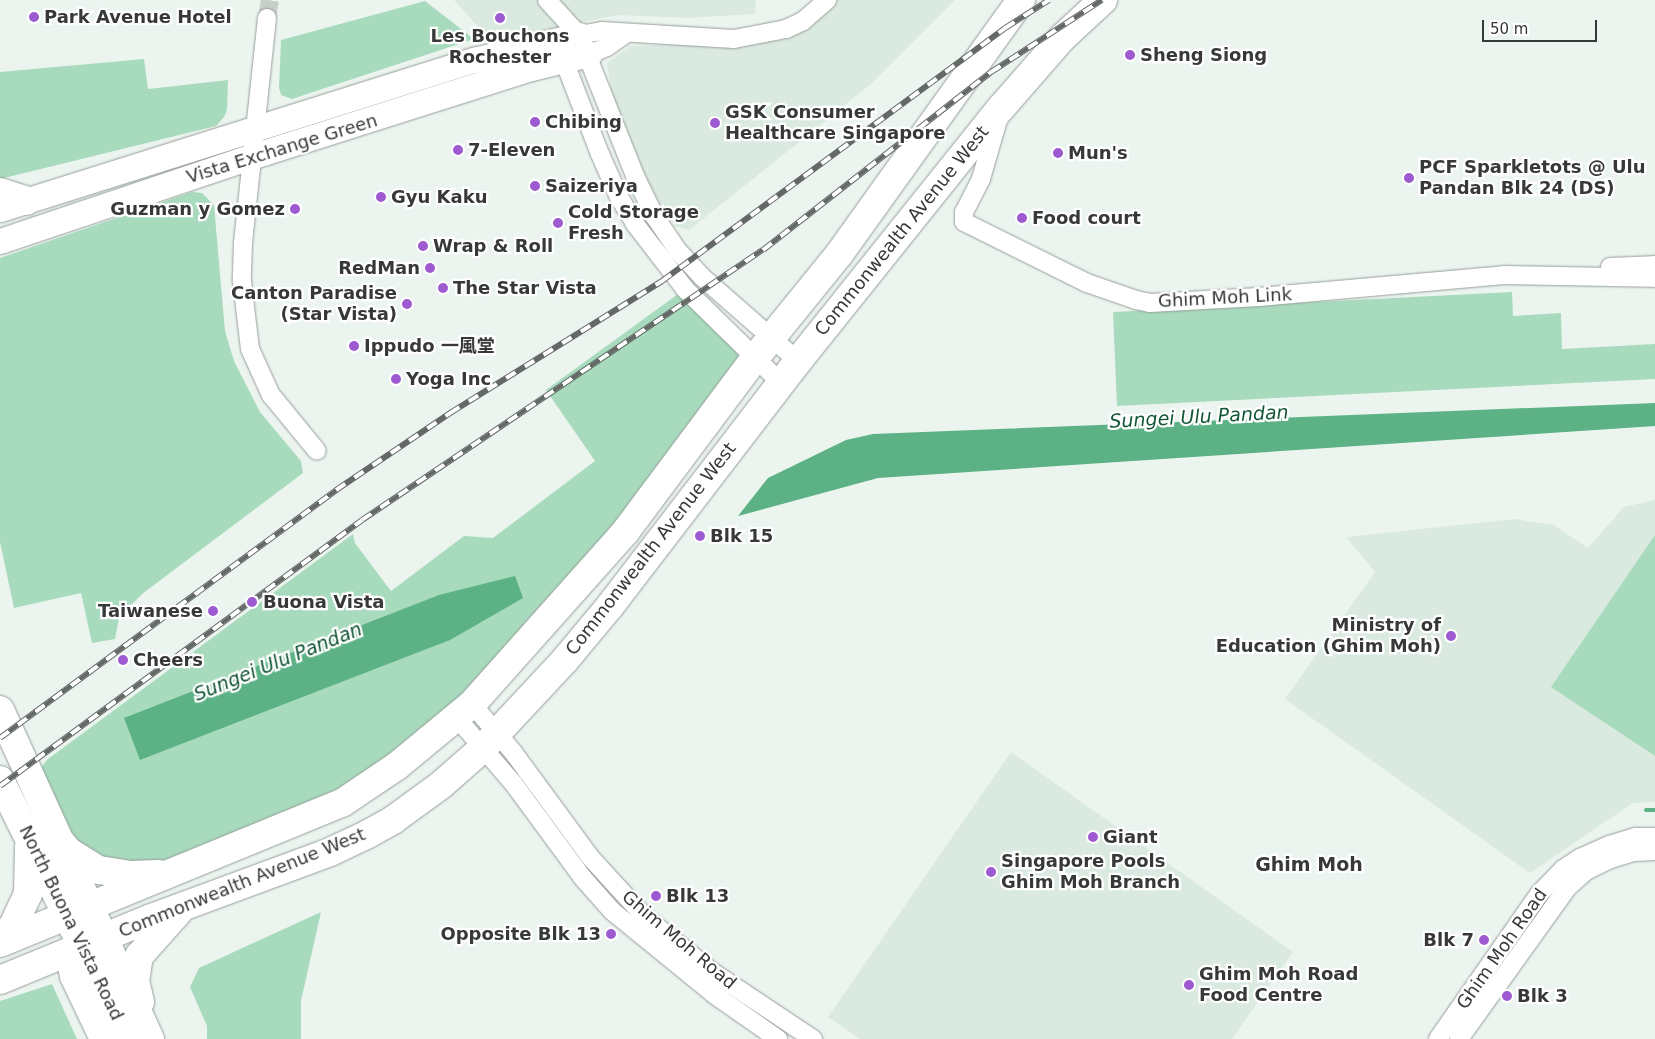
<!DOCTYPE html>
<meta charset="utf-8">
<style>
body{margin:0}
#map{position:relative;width:1655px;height:1039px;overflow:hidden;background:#ecf4ef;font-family:"DejaVu Sans","Noto Sans SC",sans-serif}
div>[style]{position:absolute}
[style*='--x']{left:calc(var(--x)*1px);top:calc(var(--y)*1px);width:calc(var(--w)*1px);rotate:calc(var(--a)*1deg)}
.built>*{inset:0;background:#daeae0}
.green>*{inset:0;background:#a8dbbd}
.water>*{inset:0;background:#5cb284}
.stream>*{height:4.5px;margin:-2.25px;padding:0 2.25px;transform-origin:2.25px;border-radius:2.25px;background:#5cb284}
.street-tunnel>*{height:18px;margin-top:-9px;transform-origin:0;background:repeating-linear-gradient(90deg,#c8cfca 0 18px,transparent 0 27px)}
.roads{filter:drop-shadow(0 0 1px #969e99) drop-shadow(0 0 1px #969e99)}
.street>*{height:18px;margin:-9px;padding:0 9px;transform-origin:9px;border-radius:9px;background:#fff}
.secondary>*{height:25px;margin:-12.5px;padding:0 12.5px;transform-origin:12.5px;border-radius:12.5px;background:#fff}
.primary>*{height:28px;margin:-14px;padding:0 14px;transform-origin:14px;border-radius:14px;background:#fff}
.rail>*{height:5.5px;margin-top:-2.75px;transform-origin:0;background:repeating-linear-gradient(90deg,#fff 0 11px,#646966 0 22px);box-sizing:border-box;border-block:1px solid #646966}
.dots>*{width:14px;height:14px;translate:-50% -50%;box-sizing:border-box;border:2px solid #fff;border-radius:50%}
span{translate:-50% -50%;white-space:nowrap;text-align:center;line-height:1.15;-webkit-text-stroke:4.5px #fff;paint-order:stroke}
.poi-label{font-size:18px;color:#363937;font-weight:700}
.left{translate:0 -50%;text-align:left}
.right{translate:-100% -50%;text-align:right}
.street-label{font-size:18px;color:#363937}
.water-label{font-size:19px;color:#135637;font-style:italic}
.neighbourhood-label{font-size:19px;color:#363937;font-weight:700}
.scale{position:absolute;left:1482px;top:20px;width:115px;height:22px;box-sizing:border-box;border:2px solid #363937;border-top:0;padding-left:6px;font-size:15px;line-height:18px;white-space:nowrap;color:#363937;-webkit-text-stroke:4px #fff;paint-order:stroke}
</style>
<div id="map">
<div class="built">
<i style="clip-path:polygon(454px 0,756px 0,755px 14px,687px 18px,618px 15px,490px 40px)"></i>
<i style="clip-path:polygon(828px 0,955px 0,873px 82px,798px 143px,689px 230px,675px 226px,635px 166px,614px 111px,607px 63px,630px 46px,765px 40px)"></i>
<i style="clip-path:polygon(1655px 500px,1655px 802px,1633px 803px,1530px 873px,1285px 699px,1375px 572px,1346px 537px,1515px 519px,1554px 525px,1588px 548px,1624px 507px)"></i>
<i style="clip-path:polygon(1011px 752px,1293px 952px,1232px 1039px,860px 1039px,828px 1017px)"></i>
</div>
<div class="green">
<i style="clip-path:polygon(425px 1px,474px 39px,292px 99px,281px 95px,279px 88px,281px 40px)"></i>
<i style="clip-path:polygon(144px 59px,148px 89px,228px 80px,227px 110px,224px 117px,216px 126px,0 179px,0 72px)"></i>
<i style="clip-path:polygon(192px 192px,202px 193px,214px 205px,225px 331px,234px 361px,260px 412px,301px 461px,303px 473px,142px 594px,119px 618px,115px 639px,92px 643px,81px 593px,14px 608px,0 542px,0 258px)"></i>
<i style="clip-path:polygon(685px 289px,755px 358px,435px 737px,211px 859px,99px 870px,29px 781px,48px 759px,353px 534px,355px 543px,391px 591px,464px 536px,493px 538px,595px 461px,546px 390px)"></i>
<i style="clip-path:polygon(1512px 292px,1513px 316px,1561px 313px,1562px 349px,1655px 344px,1655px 379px,1117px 406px,1113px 312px)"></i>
<i style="clip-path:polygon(1655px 535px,1655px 756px,1551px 687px)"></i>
<i style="clip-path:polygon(321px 912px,301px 1001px,301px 1039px,207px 1039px,207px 1026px,190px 987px,199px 968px)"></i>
<i style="clip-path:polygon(52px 984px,77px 1039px,0 1039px,0 1001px)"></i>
</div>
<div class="water">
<i style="clip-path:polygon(1655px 403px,1655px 426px,878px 478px,738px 516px,768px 478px,846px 440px,873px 434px)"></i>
<i style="clip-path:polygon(515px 576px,523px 598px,450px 640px,140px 760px,124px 718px,439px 595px)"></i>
</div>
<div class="stream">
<i style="--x:1646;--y:810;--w:9;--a:0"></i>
</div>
<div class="street-tunnel">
<i style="--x:267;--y:18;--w:18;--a:-81"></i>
</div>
<div class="roads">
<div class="street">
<i style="--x:547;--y:0;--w:47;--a:47.6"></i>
<i style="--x:579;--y:35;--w:152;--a:68.3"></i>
<i style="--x:635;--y:176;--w:46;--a:64"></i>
<i style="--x:655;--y:217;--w:41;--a:55.9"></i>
<i style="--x:678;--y:251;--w:35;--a:47"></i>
<i style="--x:702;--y:277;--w:128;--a:41.2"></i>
<i style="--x:267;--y:18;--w:226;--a:96.1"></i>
<i style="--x:243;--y:243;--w:38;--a:92"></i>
<i style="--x:242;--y:281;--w:68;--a:83.3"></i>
<i style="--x:250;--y:349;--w:51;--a:65.5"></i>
<i style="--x:271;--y:395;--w:72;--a:50.6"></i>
<i style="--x:579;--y:35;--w:23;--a:-10"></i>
<i style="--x:602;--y:31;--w:132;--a:3.5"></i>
<i style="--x:734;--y:39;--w:53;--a:-10.9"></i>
<i style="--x:786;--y:29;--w:19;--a:-25"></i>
<i style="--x:803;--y:21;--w:32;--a:-41"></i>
<i style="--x:560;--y:50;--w:111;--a:69"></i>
<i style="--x:600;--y:154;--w:47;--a:66.2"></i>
<i style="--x:619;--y:197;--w:31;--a:59"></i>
<i style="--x:635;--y:224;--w:82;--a:52.4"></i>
<i style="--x:685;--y:289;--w:134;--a:44.4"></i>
<i style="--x:589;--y:54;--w:19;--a:-21"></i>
<i style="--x:607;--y:47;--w:24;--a:-35"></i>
<i style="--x:998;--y:120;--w:61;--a:106.1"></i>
<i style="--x:981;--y:179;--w:37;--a:117"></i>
<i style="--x:964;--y:212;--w:10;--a:90"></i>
<i style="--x:964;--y:222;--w:137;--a:26.4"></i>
<i style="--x:1087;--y:283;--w:52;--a:19.1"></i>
<i style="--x:1136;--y:300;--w:14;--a:12"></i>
<i style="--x:1150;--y:303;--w:109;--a:-3.2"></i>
<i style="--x:1259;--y:297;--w:246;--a:-5.1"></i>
<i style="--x:1504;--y:275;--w:151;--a:1.1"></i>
<i style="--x:1610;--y:267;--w:45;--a:-2.5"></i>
<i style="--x:472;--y:704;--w:63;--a:49.5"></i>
<i style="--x:513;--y:752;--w:130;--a:53.7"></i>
<i style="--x:590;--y:857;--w:81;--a:47.5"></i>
<i style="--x:645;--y:917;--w:85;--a:39.3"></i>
<i style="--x:711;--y:971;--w:123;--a:33.7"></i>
<i style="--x:457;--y:718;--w:86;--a:49.3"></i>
<i style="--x:513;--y:783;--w:117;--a:53.7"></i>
<i style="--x:582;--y:877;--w:45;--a:48.6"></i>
<i style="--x:612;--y:911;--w:133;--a:39.2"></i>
<i style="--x:715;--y:995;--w:77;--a:34.9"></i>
<i style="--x:1438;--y:1039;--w:178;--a:-55.1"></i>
<i style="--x:1540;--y:893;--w:33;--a:-46"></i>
<i style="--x:1563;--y:869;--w:20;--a:-33"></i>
<i style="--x:1580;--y:858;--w:32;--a:-24"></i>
<i style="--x:1609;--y:845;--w:28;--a:-17"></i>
<i style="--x:1636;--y:837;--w:19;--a:0"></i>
<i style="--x:1459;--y:1039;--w:187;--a:-54.4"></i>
<i style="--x:1568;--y:887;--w:24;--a:-42"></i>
<i style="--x:1586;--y:871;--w:28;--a:-26"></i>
<i style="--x:1611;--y:859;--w:24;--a:-17"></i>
<i style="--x:1634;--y:852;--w:21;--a:-3"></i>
</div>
<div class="secondary">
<i style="--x:0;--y:209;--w:497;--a:-17.5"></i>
<i style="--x:474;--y:60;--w:108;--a:-13.4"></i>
<i style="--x:0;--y:241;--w:264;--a:-18.6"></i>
<i style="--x:250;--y:157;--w:295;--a:-17.6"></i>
<i style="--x:531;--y:68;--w:60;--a:-13.6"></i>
</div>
<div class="primary">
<i style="--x:0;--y:192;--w:28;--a:18"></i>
<i style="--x:0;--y:710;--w:362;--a:65.5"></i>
<i style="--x:0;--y:780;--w:289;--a:63.7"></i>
<i style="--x:60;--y:841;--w:13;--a:51"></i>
<i style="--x:68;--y:851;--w:36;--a:32"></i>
<i style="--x:99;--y:870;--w:31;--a:9"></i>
<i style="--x:130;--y:875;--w:29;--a:-2"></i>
<i style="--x:0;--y:940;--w:19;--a:-47"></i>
<i style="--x:13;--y:926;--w:35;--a:-65"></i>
<i style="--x:28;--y:894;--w:47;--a:-88.8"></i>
<i style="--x:0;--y:943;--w:370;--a:-22.3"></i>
<i style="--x:342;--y:803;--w:66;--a:-33.9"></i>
<i style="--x:397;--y:766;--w:97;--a:-39.6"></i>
<i style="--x:472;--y:704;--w:232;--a:-48.3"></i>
<i style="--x:626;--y:531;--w:216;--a:-53.3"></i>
<i style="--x:755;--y:358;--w:135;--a:-51"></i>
<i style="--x:840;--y:253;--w:311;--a:-54.4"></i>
<i style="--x:82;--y:947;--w:25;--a:111"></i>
<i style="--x:73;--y:970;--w:6;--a:81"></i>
<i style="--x:74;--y:976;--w:70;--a:64.5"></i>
<i style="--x:0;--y:980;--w:161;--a:-22.3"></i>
<i style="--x:149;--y:919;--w:193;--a:-20.3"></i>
<i style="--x:330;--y:852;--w:42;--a:-25.3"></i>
<i style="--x:368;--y:834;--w:29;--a:-29"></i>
<i style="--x:393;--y:820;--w:59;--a:-36.1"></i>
<i style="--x:441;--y:785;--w:56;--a:-41.4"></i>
<i style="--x:483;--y:748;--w:120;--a:-47"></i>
<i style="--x:565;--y:660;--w:70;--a:-50.2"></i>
<i style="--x:610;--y:606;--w:309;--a:-52.5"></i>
<i style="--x:798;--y:361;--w:324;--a:-51.3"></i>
<i style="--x:1001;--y:108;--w:93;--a:-48.9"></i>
<i style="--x:1062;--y:38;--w:56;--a:-42.8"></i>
<i style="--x:140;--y:1002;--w:22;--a:-103"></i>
<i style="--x:135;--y:981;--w:25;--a:-81"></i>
<i style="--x:139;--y:956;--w:60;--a:-48.4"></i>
</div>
</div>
<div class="rail">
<i style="--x:0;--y:738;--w:418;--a:-36.4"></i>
<i style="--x:336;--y:490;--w:138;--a:-34"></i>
<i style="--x:450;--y:413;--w:250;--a:-31.9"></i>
<i style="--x:662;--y:281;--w:426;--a:-36.4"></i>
<i style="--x:1005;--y:28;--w:52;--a:-32.5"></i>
<i style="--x:0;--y:786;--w:449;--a:-36.3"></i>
<i style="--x:362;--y:520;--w:483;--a:-34"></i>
<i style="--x:763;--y:250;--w:289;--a:-38"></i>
<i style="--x:991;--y:72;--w:132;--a:-33"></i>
</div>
<div class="dots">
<i style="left:34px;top:17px;background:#9e5ad0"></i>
<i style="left:500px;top:18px;background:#9e5ad0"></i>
<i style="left:1130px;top:55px;background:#9e5ad0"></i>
<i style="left:535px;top:122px;background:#9e5ad0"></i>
<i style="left:715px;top:123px;background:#9e5ad0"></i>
<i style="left:458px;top:150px;background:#9e5ad0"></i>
<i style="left:1058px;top:153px;background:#9e5ad0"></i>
<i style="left:1409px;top:178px;background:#9e5ad0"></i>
<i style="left:535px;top:186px;background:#9e5ad0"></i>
<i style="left:381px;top:197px;background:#9e5ad0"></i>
<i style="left:295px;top:209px;background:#9e5ad0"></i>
<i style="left:1022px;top:218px;background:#9e5ad0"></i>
<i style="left:558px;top:223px;background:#9e5ad0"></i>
<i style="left:423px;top:246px;background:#9e5ad0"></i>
<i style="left:430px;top:268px;background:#9e5ad0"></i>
<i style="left:443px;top:288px;background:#9e5ad0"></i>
<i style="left:407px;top:304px;background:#9e5ad0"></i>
<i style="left:354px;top:346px;background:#9e5ad0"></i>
<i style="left:396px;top:379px;background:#9e5ad0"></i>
<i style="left:700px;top:536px;background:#9e5ad0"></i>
<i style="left:252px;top:602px;background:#9e5ad0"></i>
<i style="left:213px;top:611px;background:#9e5ad0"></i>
<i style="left:1451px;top:636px;background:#9e5ad0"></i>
<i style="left:123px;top:660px;background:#9e5ad0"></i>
<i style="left:1093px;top:837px;background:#9e5ad0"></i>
<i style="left:991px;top:872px;background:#9e5ad0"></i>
<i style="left:656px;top:896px;background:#9e5ad0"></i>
<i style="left:611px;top:934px;background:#9e5ad0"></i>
<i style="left:1484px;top:940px;background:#9e5ad0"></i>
<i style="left:1189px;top:985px;background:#9e5ad0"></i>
<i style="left:1507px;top:996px;background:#9e5ad0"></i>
</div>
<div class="poi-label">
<span class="left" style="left:44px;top:17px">Park Avenue Hotel</span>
<span style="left:500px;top:47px">Les Bouchons<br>Rochester</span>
<span class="left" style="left:1140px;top:55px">Sheng Siong</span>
<span class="left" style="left:725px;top:123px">GSK Consumer<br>Healthcare Singapore</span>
<span class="left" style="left:545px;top:122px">Chibing</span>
<span class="left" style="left:468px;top:150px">7-Eleven</span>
<span class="left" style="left:1068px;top:153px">Mun's</span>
<span class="left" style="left:1419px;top:178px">PCF Sparkletots @ Ulu<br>Pandan Blk 24 (DS)</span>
<span class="left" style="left:545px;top:186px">Saizeriya</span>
<span class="left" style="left:391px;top:197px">Gyu Kaku</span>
<span class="right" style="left:285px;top:209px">Guzman y Gomez</span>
<span class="left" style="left:568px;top:223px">Cold Storage<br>Fresh</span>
<span class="left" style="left:1032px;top:218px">Food court</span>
<span class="left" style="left:433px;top:246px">Wrap &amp; Roll</span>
<span class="right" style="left:420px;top:268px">RedMan</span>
<span class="left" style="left:453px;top:288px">The Star Vista</span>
<span class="right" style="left:397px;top:304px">Canton Paradise<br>(Star Vista)</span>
<span class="left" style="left:364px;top:346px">Ippudo 一風堂</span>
<span class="left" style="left:406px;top:379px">Yoga Inc</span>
<span class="left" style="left:710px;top:536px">Blk 15</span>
<span class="left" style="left:263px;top:602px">Buona Vista</span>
<span class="right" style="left:203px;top:611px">Taiwanese</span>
<span class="right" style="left:1441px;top:636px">Ministry of<br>Education (Ghim Moh)</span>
<span class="left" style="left:133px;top:660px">Cheers</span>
<span class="left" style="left:1103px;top:837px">Giant</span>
<span class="left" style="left:1001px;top:872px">Singapore Pools<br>Ghim Moh Branch</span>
<span class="left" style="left:666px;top:896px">Blk 13</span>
<span class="right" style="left:601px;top:934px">Opposite Blk 13</span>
<span class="right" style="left:1474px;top:940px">Blk 7</span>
<span class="left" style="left:1199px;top:985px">Ghim Moh Road<br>Food Centre</span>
<span class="left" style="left:1517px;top:996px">Blk 3</span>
</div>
<div class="street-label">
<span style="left:282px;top:149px;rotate:-17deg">Vista Exchange Green</span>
<span style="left:902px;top:231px;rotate:-51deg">Commonwealth Avenue West</span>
<span style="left:1225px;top:298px;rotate:-3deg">Ghim Moh Link</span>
<span style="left:651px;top:549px;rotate:-52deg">Commonwealth Avenue West</span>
<span style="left:242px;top:883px;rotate:-22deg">Commonwealth Avenue West</span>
<span style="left:71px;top:923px;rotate:64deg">North Buona Vista Road</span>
<span style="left:679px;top:940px;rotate:40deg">Ghim Moh Road</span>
<span style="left:1502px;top:949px;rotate:-55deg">Ghim Moh Road</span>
</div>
<div class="water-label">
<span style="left:1199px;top:417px;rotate:-3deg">Sungei Ulu Pandan</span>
<span style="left:278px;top:662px;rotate:-22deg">Sungei Ulu Pandan</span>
</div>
<div class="neighbourhood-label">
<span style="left:1309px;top:865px">Ghim Moh</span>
</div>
<div class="scale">50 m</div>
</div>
